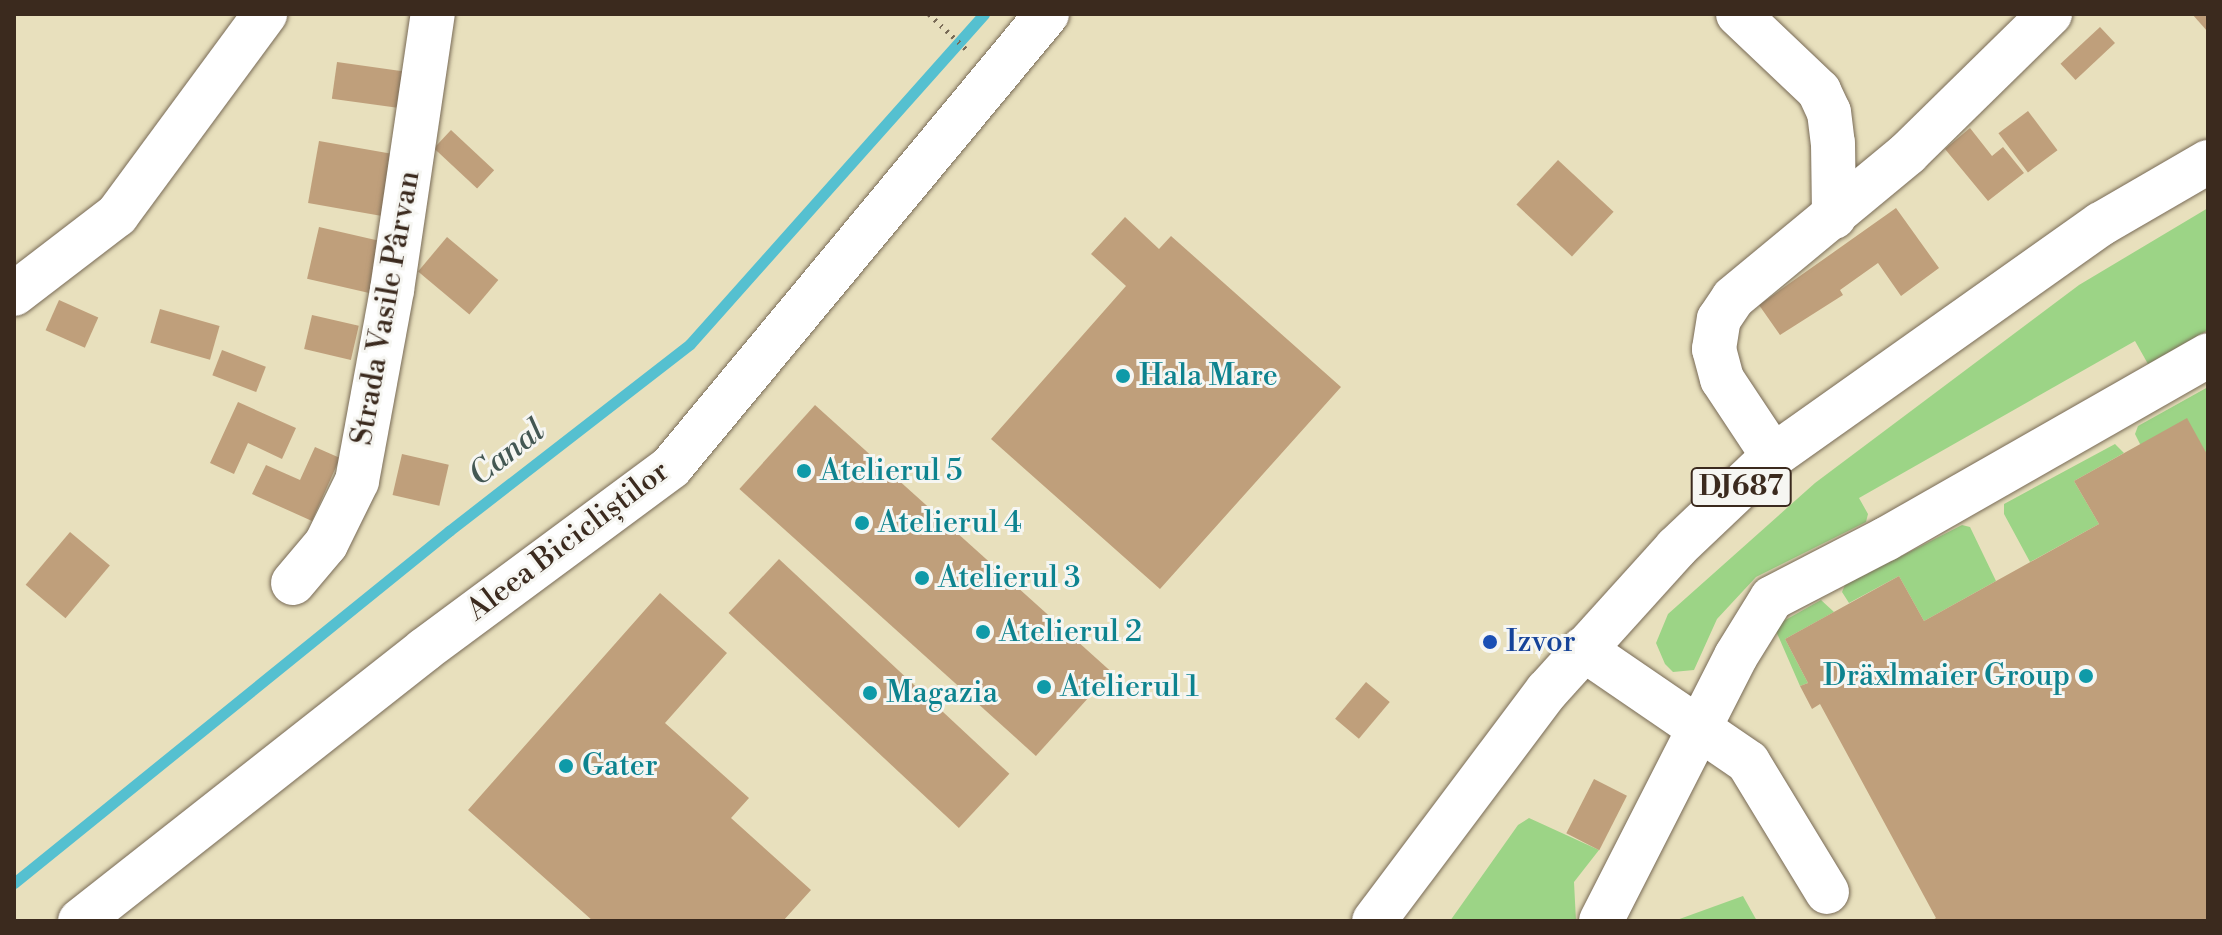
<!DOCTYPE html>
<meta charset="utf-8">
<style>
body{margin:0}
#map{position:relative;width:2222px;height:935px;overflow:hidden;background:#e8e0bd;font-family:"Libre Bodoni",serif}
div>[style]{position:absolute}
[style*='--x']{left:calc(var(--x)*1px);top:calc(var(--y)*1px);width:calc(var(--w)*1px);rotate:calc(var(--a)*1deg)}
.green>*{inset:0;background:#9cd486}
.stream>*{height:11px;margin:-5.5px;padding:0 5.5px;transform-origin:5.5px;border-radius:5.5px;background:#55c0d0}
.building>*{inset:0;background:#bf9f7b;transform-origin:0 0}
.path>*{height:5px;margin-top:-2.5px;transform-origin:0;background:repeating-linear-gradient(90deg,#786a56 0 2px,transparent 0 8px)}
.roads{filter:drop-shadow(0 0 2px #786a56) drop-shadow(0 0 2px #786a56)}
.minor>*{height:44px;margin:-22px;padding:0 22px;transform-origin:22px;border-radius:22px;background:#fff}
.major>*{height:44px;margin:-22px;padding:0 22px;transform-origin:22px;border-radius:22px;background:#fff}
.dots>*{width:22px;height:22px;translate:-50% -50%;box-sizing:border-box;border:4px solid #f6f6f2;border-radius:50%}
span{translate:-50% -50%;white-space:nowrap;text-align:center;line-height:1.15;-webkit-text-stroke:6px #f6f6f2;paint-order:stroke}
.shield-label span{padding:2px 6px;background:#f6f6f2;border:2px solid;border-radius:6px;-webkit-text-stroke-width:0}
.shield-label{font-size:28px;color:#3b2a1e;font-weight:700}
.street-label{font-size:30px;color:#3b2a1e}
.culture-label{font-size:30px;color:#0d838f}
.left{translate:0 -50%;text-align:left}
.right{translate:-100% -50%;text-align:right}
.transit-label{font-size:30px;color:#164399}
.water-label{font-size:32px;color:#435753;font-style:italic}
.frame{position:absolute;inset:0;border:16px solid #3b2a1e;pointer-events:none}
</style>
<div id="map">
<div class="green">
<i style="clip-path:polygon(2208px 208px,2208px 330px,2148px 364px,2135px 341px,1859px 498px,1868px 514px,1866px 522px,1756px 577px,1717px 619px,1694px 670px,1673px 672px,1665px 664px,1656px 643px,1668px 614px,1815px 483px,2079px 285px)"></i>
<i style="clip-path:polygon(2208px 387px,2208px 456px,2140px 444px,2135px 434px,2138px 426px)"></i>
<i style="clip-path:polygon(2115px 444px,2124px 453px,2074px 481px,2099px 524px,2030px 562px,2004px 514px,2004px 504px)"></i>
<i style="clip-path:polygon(1962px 525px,1970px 527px,1996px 581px,1924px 621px,1899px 576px,1849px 603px,1842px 592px,1845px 585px)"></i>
<i style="clip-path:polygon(1821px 600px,1834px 612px,1785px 639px,1808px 683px,1800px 686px,1776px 631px,1780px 623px)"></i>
<i style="clip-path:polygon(1529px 818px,1599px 850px,1574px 882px,1576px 921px,1450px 921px,1518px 825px)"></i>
<i style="clip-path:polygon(1743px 896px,1757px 921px,1674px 921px)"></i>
</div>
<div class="stream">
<i style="--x:14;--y:883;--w:560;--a:-38.98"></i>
<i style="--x:449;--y:531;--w:305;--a:-37.8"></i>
<i style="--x:690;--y:344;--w:442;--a:-48.3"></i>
</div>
<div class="building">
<i style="clip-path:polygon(2192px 14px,2208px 14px,2208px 32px)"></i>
<i style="left:2100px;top:27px;width:22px;height:54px;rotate:47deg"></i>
<i style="left:337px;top:62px;width:68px;height:37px;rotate:8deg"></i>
<i style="left:2028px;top:111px;width:49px;height:37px;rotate:53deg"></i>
<i style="clip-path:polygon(1970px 128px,1992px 156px,2003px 147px,2024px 173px,1988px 201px,1945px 149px)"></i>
<i style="left:451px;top:130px;width:59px;height:25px;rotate:43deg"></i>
<i style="left:319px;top:141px;width:75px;height:63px;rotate:10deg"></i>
<i style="left:1558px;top:160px;width:76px;height:61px;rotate:43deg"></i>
<i style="clip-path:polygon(1896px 208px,1939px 268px,1901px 296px,1878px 263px,1840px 290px,1843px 295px,1780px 335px,1759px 305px)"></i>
<i style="clip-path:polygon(1125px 217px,1159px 249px,1171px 236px,1341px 387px,1160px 589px,991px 439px,1126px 286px,1091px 254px)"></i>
<i style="left:319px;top:227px;width:66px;height:53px;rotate:13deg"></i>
<i style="left:447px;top:237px;width:67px;height:45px;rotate:40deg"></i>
<i style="left:59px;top:300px;width:43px;height:33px;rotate:24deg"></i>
<i style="left:160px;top:309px;width:62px;height:35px;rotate:16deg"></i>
<i style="left:312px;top:315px;width:48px;height:35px;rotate:13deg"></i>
<i style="left:222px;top:350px;width:47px;height:27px;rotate:21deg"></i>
<i style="clip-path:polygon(238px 402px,296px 428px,282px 459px,248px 443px,234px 474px,210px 463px)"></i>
<i style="left:815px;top:405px;width:399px;height:113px;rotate:42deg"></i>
<i style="clip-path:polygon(2187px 418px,2208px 456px,2208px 921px,1931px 921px,1936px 918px,1820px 704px,1812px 709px,1800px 686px,1808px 683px,1785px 639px,1899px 576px,1924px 621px,2099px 524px,2074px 481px)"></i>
<i style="clip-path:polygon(315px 447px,340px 458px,312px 521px,252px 494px,266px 465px,300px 480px)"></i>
<i style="left:402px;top:454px;width:48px;height:42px;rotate:13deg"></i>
<i style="left:70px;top:532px;width:52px;height:69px;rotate:40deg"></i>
<i style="left:779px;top:559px;width:315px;height:74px;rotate:43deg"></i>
<i style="clip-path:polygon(660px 593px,727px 653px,665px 723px,749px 798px,731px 818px,811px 890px,783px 921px,593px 921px,468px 810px)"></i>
<i style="left:1366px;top:682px;width:31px;height:48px;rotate:40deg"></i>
<i style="left:1594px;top:779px;width:37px;height:61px;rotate:27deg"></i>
</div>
<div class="path">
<i style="--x:929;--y:14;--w:51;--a:43.4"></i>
</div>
<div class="roads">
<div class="minor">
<i style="--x:1738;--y:14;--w:112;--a:43.5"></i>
<i style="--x:1819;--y:91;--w:23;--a:65"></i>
<i style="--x:1829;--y:112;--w:31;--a:83"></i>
<i style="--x:1833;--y:143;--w:74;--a:89.2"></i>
<i style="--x:14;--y:294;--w:130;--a:-37.5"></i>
<i style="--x:117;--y:215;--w:250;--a:-53.6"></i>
<i style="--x:1773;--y:456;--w:92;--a:-123.5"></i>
<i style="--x:1722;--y:379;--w:31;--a:-105"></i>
<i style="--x:1714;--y:349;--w:30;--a:-81"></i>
<i style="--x:1719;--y:319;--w:25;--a:-56"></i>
<i style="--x:1733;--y:298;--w:227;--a:-39.6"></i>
<i style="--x:1908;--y:153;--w:199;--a:-44.4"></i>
<i style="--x:293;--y:583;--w:51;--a:-49.8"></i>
<i style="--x:326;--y:544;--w:70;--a:-63.8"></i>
<i style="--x:357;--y:481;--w:194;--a:-79.6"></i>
<i style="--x:392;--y:290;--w:279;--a:-81.6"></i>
<i style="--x:1583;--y:649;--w:200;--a:34.4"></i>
<i style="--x:1748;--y:762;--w:152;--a:58.7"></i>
<i style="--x:80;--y:921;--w:438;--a:-38.2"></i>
<i style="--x:424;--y:650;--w:307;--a:-36.5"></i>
<i style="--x:671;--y:467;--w:589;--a:-50.31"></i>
<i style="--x:1601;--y:921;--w:297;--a:-63"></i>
<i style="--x:1736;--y:656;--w:68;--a:-58.2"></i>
<i style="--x:1772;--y:598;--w:128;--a:-27.4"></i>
<i style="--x:1886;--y:539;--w:371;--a:-29.7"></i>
</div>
<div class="major">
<i style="--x:1374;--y:921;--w:288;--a:-53.1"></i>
<i style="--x:1547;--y:691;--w:193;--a:-47.9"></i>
<i style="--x:1676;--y:548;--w:134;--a:-43.5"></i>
<i style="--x:1773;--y:456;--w:402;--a:-35.3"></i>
<i style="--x:2101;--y:224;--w:124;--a:-30.1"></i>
</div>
</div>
<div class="dots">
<i style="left:1123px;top:376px;background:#0f9aa8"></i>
<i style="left:804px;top:471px;background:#0f9aa8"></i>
<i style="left:862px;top:523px;background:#0f9aa8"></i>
<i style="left:922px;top:578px;background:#0f9aa8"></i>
<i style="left:983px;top:632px;background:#0f9aa8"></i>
<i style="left:1490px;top:642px;background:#1a4fb4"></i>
<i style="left:2086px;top:676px;background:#0f9aa8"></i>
<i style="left:1044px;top:687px;background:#0f9aa8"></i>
<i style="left:870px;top:693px;background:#0f9aa8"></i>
<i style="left:566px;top:766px;background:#0f9aa8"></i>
</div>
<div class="shield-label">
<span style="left:1741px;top:487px">DJ687</span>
</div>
<div class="street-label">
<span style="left:386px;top:308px;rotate:-80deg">Strada Vasile Pârvan</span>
<span style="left:568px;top:541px;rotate:-37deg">Aleea Bicicliștilor</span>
</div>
<div class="culture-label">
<span class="left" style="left:1139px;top:376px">Hala Mare</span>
<span class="left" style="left:820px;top:471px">Atelierul 5</span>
<span class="left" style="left:878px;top:523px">Atelierul 4</span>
<span class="left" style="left:938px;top:578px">Atelierul 3</span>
<span class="left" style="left:999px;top:632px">Atelierul 2</span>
<span class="right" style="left:2070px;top:676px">Dräxlmaier Group</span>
<span class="left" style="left:1060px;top:687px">Atelierul 1</span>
<span class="left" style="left:886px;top:693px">Magazia</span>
<span class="left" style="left:582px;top:766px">Gater</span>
</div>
<div class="transit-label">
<span class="left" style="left:1506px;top:642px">Izvor</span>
</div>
<div class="water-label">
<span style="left:507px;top:453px;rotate:-38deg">Canal</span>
</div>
<div class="frame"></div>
</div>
